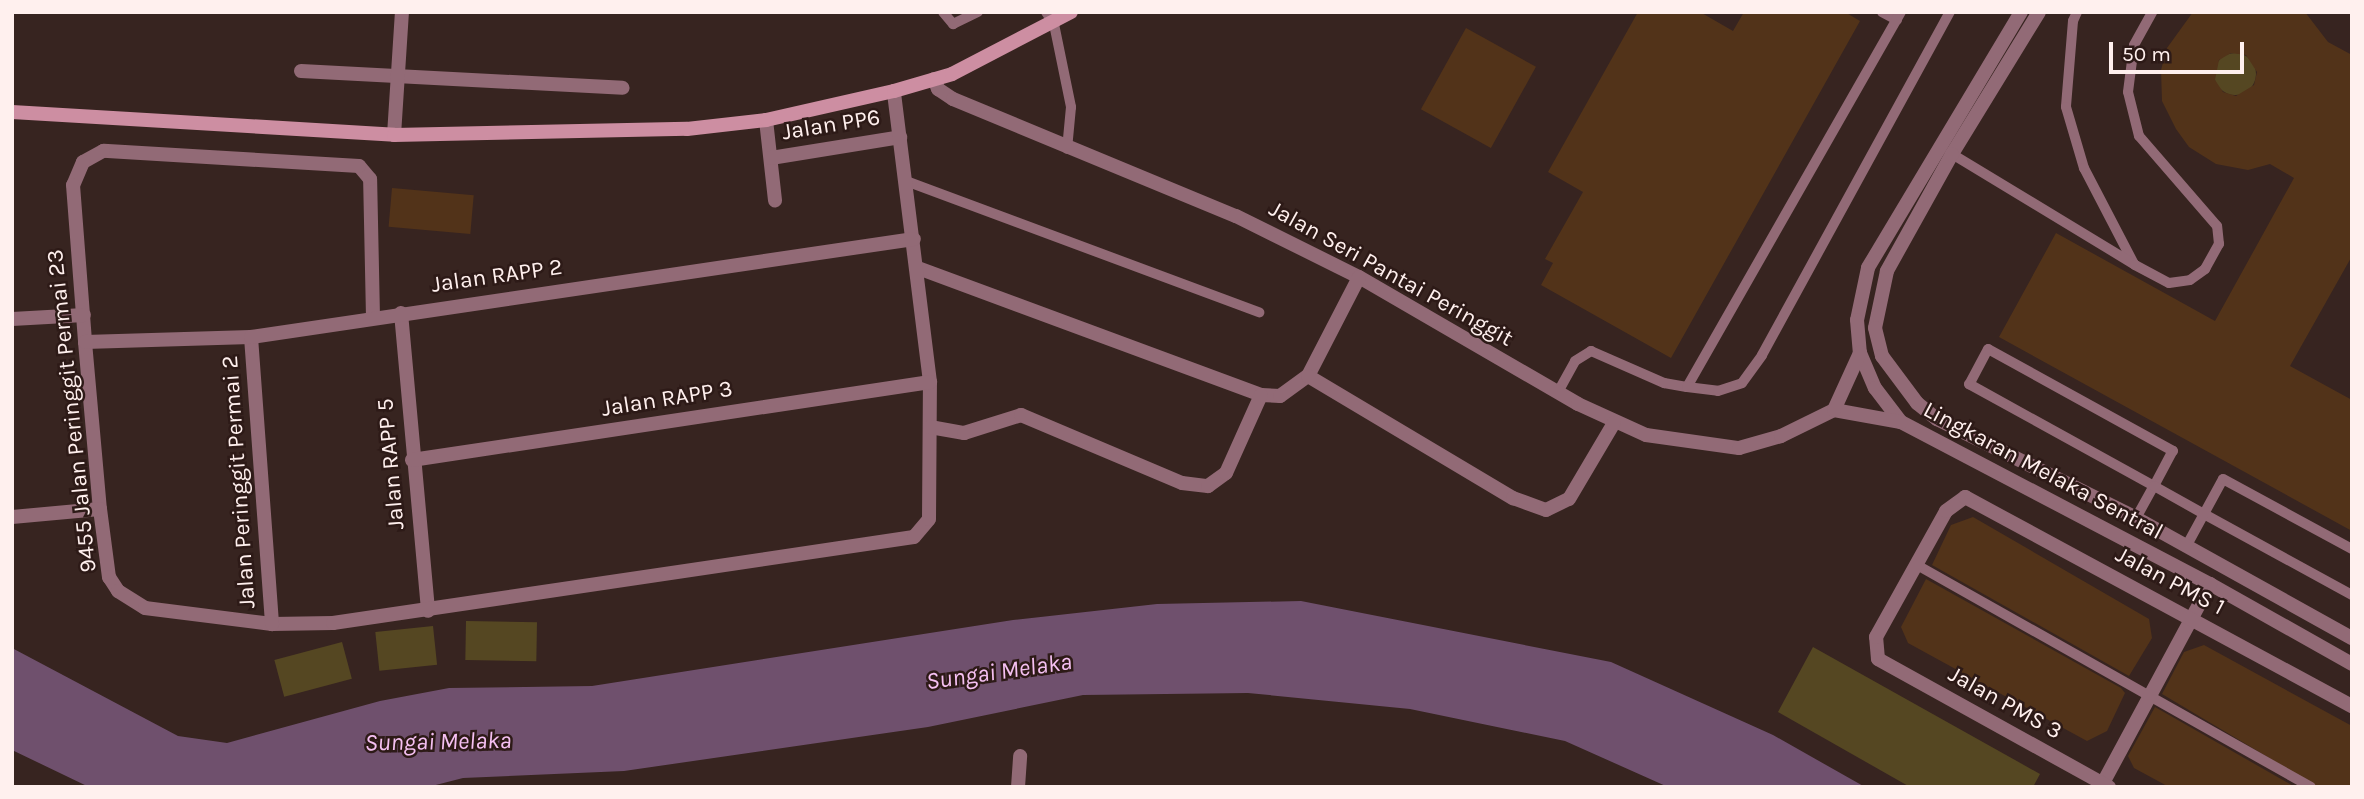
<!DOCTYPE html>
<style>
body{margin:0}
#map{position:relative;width:2364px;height:799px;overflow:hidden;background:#372420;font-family:Karla,sans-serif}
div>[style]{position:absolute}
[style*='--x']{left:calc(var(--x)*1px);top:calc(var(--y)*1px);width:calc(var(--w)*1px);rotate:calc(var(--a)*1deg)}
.green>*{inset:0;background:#554722;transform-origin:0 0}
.round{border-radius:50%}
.water>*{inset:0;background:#6f506d}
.building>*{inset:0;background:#523319;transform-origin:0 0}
.lane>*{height:10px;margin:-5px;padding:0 5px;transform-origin:5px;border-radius:5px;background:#926a76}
.street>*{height:14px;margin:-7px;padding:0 7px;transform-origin:7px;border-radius:7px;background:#926a76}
.secondary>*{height:14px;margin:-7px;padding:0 7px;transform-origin:7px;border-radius:7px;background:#cd8ea2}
span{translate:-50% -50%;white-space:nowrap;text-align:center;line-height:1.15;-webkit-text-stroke:5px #2d1a17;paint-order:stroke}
.street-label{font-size:23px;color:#fff0ee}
.water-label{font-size:24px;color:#f5c0f2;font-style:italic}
.frame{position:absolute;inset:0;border:14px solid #fff0ee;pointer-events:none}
.scale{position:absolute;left:2109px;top:42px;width:135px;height:32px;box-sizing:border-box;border:4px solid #fff0ee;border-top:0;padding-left:9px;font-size:21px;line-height:24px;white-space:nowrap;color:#fff0ee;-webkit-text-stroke:5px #2d1a17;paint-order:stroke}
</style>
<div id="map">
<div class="green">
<i class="round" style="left:2214px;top:53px;width:42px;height:42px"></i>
<i style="left:466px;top:621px;width:71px;height:39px;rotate:1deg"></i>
<i style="left:433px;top:626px;width:39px;height:58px;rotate:84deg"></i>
<i style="left:342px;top:642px;width:38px;height:70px;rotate:75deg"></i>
<i style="clip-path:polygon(1813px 647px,2040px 774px,2033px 787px,1910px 787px,1778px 712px)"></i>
</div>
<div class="water">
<i style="clip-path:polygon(1301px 601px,1611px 662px,1773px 735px,1865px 787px,1668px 787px,1565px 741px,1410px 709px,1248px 693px,1083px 695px,928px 727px,624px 771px,463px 778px,428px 787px,89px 787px,12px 750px,12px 648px,178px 736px,227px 743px,380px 701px,449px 688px,592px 686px,1013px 620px,1157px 604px)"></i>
</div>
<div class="building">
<i style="clip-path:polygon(1638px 12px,1700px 12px,1733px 31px,1744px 12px,1845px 12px,1860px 21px,1671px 358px,1541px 285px,1553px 263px,1545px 259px,1583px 192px,1548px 172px)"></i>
<i style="clip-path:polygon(evenodd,2193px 12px,2305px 12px,2328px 42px,2352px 55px,2352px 256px,2290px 366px,2352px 400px,2352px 531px,1999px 337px,2056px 233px,2215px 321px,2294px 178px,2270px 164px,2248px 170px,2216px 164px,2189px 147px,2176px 129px,2162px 101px,2161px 70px,2167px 48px,2193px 12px,2231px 53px,2246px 55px,2257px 72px,2254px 85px,2236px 96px,2223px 92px,2215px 80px,2219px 60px,2231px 53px)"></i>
<i style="left:1466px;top:28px;width:80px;height:93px;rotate:29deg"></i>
<i style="left:392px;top:188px;width:82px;height:39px;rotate:5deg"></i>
<i style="clip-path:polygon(1973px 517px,2149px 619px,2152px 638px,2129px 676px,1932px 565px,1951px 525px)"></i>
<i style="clip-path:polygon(1926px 579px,2121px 688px,2125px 693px,2107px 731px,2087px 741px,1908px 643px,1901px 627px)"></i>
<i style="clip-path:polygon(2204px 645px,2352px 726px,2352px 787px,2318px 787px,2162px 694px,2184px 652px)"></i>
<i style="clip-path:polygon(2155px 707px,2295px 787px,2169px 787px,2134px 768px,2128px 756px)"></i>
</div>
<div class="lane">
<i style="--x:943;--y:12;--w:16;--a:50"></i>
<i style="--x:953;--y:24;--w:28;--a:-26"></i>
<i style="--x:1046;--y:12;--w:14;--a:56"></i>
<i style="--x:1054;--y:24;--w:85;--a:78.4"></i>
<i style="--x:1071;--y:107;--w:42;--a:95.4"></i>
<i style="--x:1882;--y:12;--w:17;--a:28"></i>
<i style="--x:2077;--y:12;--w:10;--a:114"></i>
<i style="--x:2073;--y:21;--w:86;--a:94.7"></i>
<i style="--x:2066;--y:107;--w:64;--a:73.6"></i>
<i style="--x:2084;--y:168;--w:108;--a:62.5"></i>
<i style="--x:1952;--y:154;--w:214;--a:31.2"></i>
<i style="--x:2135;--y:265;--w:38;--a:28"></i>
<i style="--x:2169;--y:283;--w:21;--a:-8"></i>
<i style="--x:2190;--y:280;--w:19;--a:-36"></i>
<i style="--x:2205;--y:269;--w:29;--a:-61"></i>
<i style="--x:2219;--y:244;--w:18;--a:-96"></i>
<i style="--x:2217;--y:226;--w:119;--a:-130.9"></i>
<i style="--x:2139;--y:136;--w:45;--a:-104"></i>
<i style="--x:2128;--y:92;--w:47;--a:-82.7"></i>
<i style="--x:2134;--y:45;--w:38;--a:-61"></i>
<i style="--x:906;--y:181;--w:377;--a:20.4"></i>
<i style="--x:1687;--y:387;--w:432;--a:-60.3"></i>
<i style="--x:1558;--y:392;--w:35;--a:-61"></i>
<i style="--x:1575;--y:361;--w:19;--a:-32"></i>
<i style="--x:1591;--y:351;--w:80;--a:23.7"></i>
<i style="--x:1664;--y:383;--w:23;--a:10"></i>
<i style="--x:1687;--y:387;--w:31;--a:7"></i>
<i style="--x:1718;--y:391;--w:25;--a:-18"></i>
<i style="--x:1742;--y:383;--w:34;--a:-54"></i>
<i style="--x:1762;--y:355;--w:391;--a:-61.3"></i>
<i style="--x:2136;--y:518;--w:37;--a:-61"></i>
<i style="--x:2154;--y:486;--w:40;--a:-62"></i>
<i style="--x:2173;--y:451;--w:211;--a:-151.1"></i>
<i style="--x:1988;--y:349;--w:40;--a:118"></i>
<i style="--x:1969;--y:384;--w:211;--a:28.9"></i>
<i style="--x:2154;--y:486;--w:57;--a:29.2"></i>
<i style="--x:2204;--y:514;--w:169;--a:28.7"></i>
<i style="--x:2187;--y:545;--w:75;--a:-61.4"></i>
<i style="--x:2223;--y:479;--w:147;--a:28.5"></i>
<i style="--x:1917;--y:565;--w:452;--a:29.4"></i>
</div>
<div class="street">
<i style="--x:2021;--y:12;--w:298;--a:120.9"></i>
<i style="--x:1868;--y:268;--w:53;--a:101.9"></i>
<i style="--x:1857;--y:320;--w:33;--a:85"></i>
<i style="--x:1860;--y:353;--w:38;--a:67"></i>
<i style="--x:1875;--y:388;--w:43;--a:52.6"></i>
<i style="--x:1901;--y:422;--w:349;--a:27.7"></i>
<i style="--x:2210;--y:584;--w:163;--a:29.4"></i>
<i style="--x:2039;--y:12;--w:167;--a:121.5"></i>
<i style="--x:1952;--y:154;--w:134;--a:119.1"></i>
<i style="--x:1887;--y:271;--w:58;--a:101.9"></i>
<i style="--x:1875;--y:328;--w:29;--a:76"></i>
<i style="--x:1882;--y:356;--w:59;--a:53.3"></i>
<i style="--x:1917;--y:403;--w:26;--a:39"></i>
<i style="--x:1937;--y:419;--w:222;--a:26.4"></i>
<i style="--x:2136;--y:518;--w:247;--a:29.1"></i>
<i style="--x:301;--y:71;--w:322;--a:3"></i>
<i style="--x:934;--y:79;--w:11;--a:68"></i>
<i style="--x:938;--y:89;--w:18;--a:34"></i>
<i style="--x:953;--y:99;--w:306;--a:22.5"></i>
<i style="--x:1236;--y:216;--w:137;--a:26.4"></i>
<i style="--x:1359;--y:277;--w:253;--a:30.1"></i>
<i style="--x:1578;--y:404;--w:75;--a:24.5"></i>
<i style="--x:1646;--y:435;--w:94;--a:8"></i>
<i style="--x:1739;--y:448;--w:44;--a:-15.9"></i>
<i style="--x:1781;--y:436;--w:59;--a:-26.1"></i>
<i style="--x:1834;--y:410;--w:68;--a:10.2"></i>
<i style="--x:766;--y:120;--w:81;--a:83.6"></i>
<i style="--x:394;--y:135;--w:123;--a:-86.3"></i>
<i style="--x:771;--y:158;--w:131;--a:-9.2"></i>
<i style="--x:918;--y:268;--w:366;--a:20.3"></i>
<i style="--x:1261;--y:395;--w:19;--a:3"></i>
<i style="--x:1280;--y:396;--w:34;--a:-36"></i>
<i style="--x:1308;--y:376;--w:111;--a:-62.7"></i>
<i style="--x:401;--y:313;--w:299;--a:84.8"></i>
<i style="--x:373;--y:317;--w:138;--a:-91.2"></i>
<i style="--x:370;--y:179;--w:17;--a:-130"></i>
<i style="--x:359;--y:166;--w:256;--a:-176.6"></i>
<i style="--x:103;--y:151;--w:23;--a:151"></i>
<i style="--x:83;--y:162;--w:25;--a:113"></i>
<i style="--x:73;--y:185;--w:157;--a:85.6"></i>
<i style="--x:85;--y:342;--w:168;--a:84.9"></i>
<i style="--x:100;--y:509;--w:69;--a:82.5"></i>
<i style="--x:109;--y:577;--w:17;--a:57"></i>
<i style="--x:118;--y:591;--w:32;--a:32"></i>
<i style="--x:145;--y:608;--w:128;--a:7.2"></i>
<i style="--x:272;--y:624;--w:61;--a:-0.9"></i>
<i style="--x:333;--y:623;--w:587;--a:-8.42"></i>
<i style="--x:914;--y:537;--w:23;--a:-50"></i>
<i style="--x:929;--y:519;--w:137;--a:-89.6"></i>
<i style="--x:930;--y:382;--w:293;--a:-97.1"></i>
<i style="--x:12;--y:319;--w:72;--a:-3.2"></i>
<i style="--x:251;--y:337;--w:288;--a:85.8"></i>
<i style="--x:85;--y:342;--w:166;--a:-1.7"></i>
<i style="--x:251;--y:337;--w:670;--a:-8.41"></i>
<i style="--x:1308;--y:376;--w:239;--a:30.8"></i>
<i style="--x:1513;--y:498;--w:35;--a:20"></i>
<i style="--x:1546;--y:510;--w:25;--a:-26"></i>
<i style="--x:1569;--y:499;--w:88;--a:-59.4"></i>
<i style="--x:1834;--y:410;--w:63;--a:-65.5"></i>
<i style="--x:930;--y:427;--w:35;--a:10"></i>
<i style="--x:964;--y:433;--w:60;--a:-17.5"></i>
<i style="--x:1021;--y:415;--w:175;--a:22.9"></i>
<i style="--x:1182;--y:483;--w:26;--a:7"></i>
<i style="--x:1208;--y:486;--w:22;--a:-36"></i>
<i style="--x:1226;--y:473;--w:85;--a:-65.8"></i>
<i style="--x:412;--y:460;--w:524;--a:-8.56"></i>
<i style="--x:12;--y:517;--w:88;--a:-5.2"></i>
<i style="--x:2103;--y:783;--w:226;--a:-61.7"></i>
<i style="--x:1018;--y:787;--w:31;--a:-86"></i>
<i style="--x:2109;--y:787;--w:264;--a:-151"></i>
<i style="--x:1878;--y:659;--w:22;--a:-95"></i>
<i style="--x:1876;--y:637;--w:144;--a:-60.9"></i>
<i style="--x:1946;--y:511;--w:24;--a:-36"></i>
<i style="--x:1965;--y:497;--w:440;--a:28.4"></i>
</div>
<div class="secondary">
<i style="--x:12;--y:112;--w:383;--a:3.4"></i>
<i style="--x:394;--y:135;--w:293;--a:-1.2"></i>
<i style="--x:687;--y:129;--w:80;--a:-6.5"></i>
<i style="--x:766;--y:120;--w:131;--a:-12.8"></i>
<i style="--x:894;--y:91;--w:60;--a:-16.3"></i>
<i style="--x:952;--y:74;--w:134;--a:-27.5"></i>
</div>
<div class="street-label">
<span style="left:831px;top:125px;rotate:-9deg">Jalan PP6</span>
<span style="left:1391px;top:274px;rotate:29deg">Jalan Seri Pantai Peringgit</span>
<span style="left:497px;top:276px;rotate:-8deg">Jalan RAPP 2</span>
<span style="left:667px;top:399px;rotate:-9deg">Jalan RAPP 3</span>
<span style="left:72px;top:411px;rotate:-96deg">9455 Jalan Peringgit Permai 23</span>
<span style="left:391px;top:464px;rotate:-95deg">Jalan RAPP 5</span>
<span style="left:2043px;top:471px;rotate:28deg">Lingkaran Melaka Sentral</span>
<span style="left:239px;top:482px;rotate:-94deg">Jalan Peringgit Permai 2</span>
<span style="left:2170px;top:581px;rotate:28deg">Jalan PMS 1</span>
<span style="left:2005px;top:703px;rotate:29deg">Jalan PMS 3</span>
</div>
<div class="water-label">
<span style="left:999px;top:672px;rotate:-8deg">Sungai Melaka</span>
<span style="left:438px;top:742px;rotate:-1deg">Sungai Melaka</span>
</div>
<div class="frame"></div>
<div class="scale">50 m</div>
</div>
